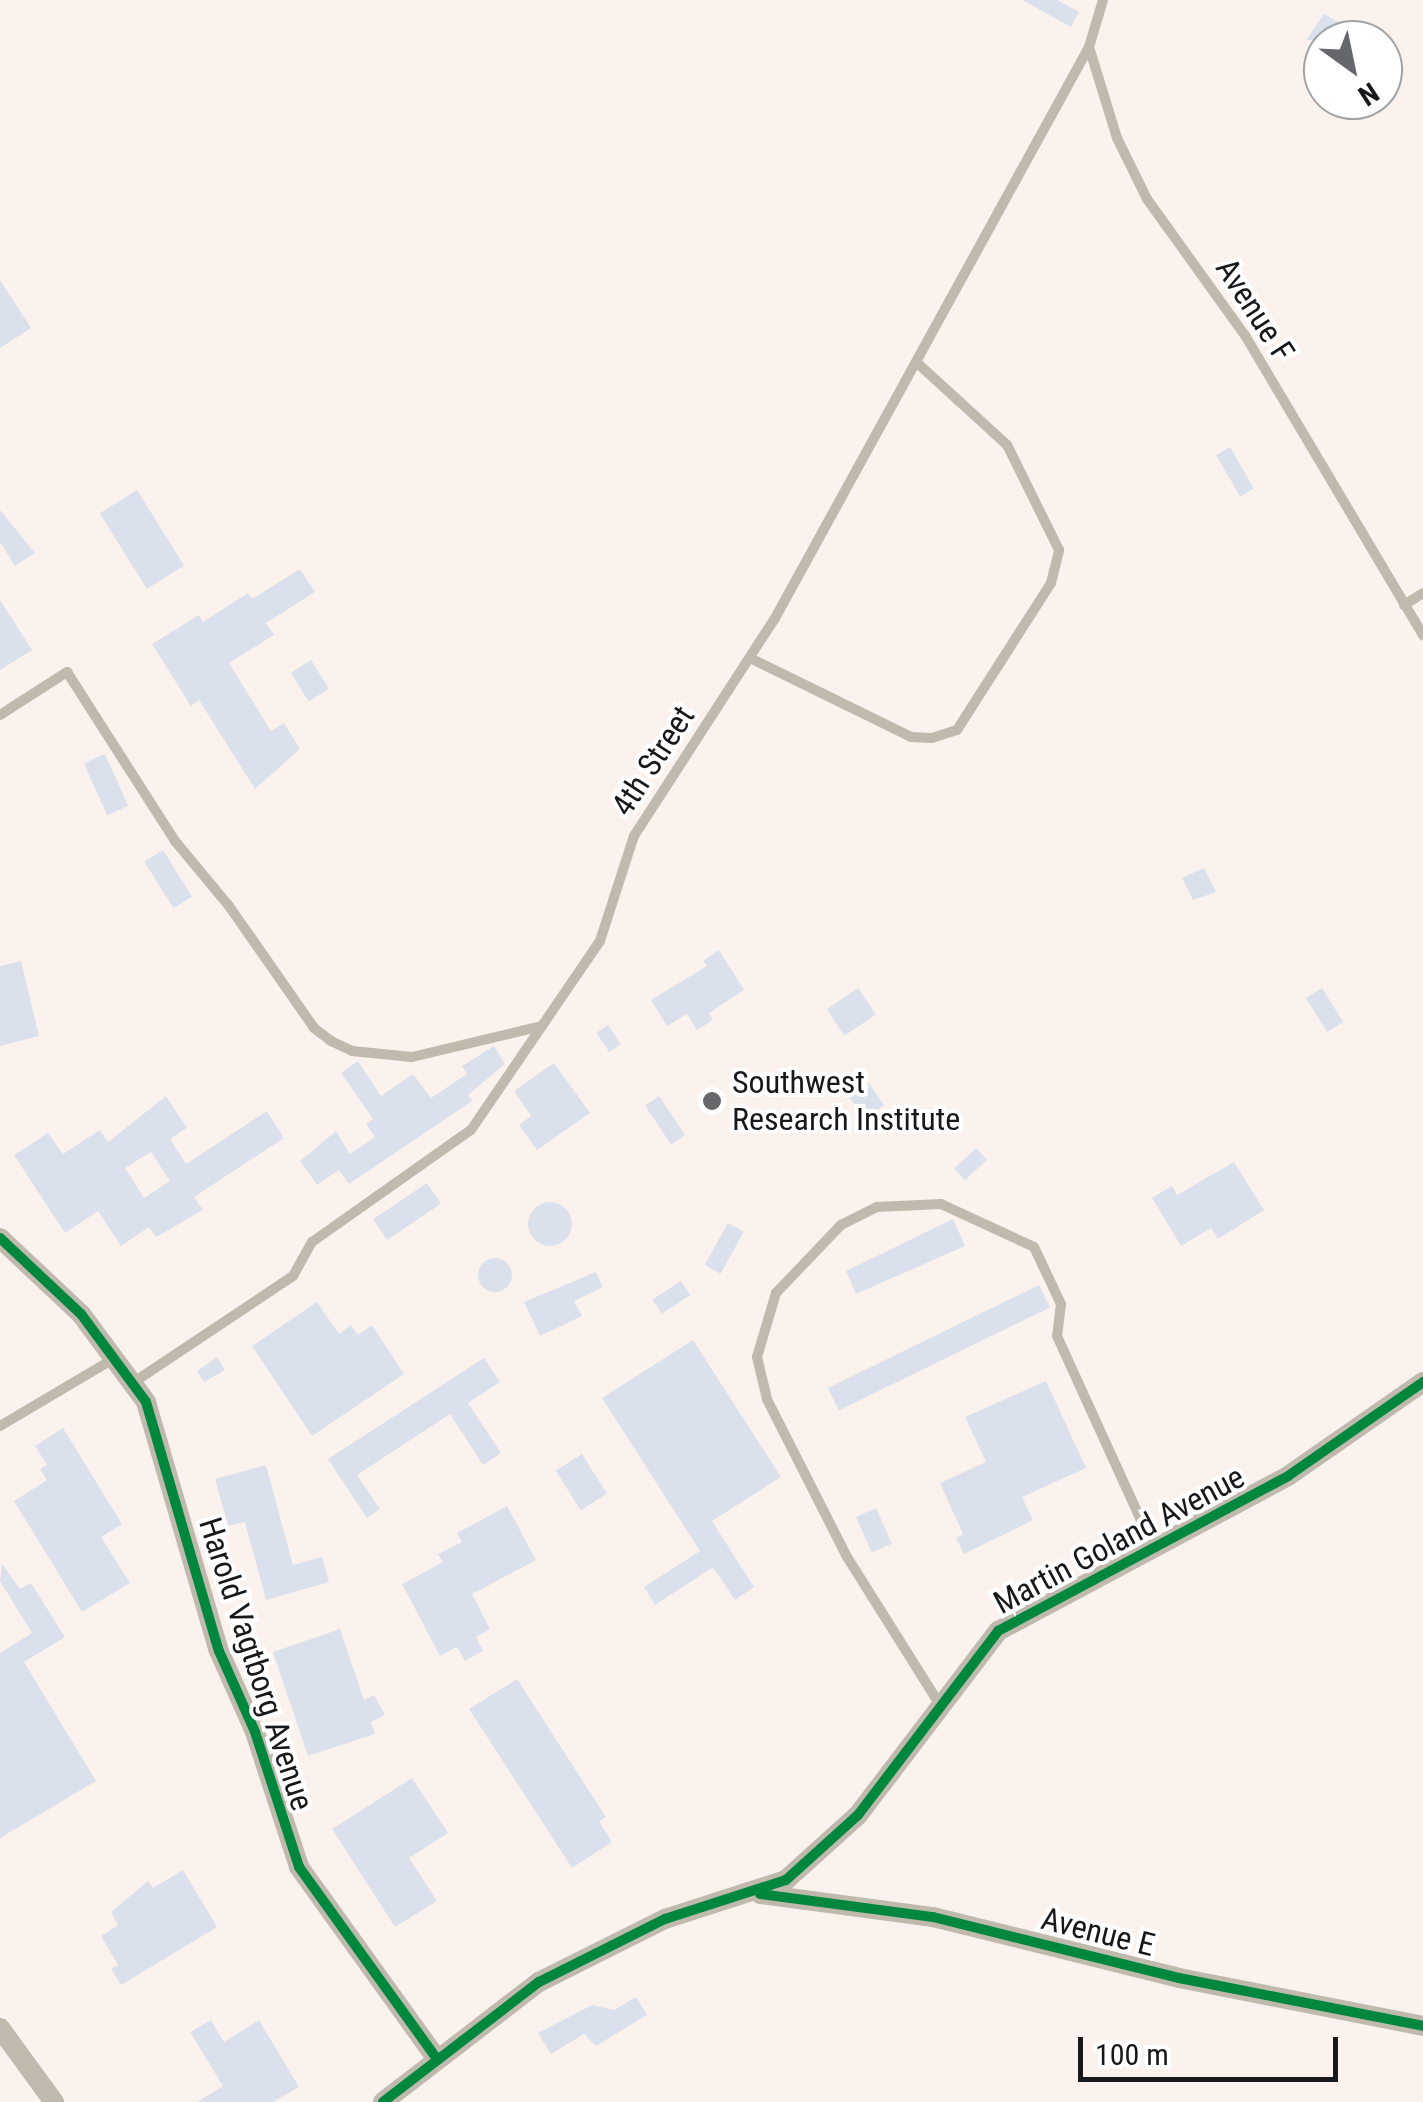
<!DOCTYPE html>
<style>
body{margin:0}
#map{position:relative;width:1423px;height:2102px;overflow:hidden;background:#f8fafc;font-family:"Roboto Condensed",sans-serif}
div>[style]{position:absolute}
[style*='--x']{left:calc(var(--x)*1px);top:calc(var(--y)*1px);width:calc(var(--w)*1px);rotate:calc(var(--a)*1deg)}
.industrial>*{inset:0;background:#fbf2ed}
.building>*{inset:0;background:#dbe1ec;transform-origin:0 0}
.round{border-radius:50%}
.lane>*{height:10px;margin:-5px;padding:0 5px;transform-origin:5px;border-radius:5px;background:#bfb9ae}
.street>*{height:20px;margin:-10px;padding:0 10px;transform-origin:10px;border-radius:10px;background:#bfb9ae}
.cycleway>*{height:10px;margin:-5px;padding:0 5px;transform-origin:5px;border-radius:5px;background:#00873e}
.dots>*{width:28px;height:28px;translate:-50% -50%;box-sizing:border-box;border:5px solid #fff;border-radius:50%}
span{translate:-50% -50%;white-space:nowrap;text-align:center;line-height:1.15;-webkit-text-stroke:8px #fff;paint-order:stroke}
.street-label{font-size:32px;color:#17181b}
.poi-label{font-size:32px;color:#17181b}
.left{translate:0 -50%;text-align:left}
.north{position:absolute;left:1303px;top:20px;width:100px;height:100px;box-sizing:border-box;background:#fff;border:2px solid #a2a3a4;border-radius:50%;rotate:147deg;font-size:28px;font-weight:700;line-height:40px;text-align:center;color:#17181b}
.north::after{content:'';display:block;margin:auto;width:35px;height:45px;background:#66676a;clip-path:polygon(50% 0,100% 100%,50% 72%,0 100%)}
.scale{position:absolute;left:1078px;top:2037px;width:260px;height:45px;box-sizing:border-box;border:5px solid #17181b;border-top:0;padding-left:12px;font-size:30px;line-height:35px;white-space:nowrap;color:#17181b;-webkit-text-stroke:8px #fff;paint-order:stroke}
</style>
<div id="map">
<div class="industrial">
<i style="clip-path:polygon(evenodd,0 0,1423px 0,1423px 2102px,0 2102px,0 0,1323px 40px,1383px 40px,1383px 100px,1323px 100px,1323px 40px)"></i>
</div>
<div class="building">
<i style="clip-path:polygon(1022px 0,1057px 0,1079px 12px,1071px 27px)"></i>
<i style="clip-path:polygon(1324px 14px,1342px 24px,1365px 40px,1306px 40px)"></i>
<i style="clip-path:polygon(1324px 100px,1367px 100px,1351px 120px)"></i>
<i style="clip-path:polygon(0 280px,31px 328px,0 348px)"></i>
<i style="left:1230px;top:447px;width:48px;height:16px;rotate:60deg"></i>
<i style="left:137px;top:490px;width:89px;height:44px;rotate:58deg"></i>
<i style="clip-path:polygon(0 510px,35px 553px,15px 566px,0 542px)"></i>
<i style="clip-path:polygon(300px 569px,315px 592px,266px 623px,274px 635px,229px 663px,271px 731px,284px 723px,300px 749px,255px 789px,199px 700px,191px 706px,152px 644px,199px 615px,203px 622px,248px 593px,252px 599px)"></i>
<i style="clip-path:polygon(0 600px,32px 650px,0 670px)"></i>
<i style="left:311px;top:660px;width:34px;height:24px;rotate:58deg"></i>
<i style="left:105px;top:754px;width:57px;height:23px;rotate:66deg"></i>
<i style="left:163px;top:850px;width:55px;height:22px;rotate:58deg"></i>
<i style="clip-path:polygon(1204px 868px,1216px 892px,1193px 900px,1182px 878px)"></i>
<i style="clip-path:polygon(719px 950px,744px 990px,709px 1013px,713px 1020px,697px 1030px,687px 1014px,667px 1026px,651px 1000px,707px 966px,703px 961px)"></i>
<i style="clip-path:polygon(21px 961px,39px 1036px,0 1046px,0 966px)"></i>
<i style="left:858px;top:988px;width:32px;height:38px;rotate:56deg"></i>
<i style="left:1322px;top:988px;width:40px;height:19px;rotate:58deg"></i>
<i style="left:608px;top:1025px;width:23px;height:14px;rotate:56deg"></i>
<i style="clip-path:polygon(494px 1046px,505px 1064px,468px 1095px,472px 1101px,349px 1184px,339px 1170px,317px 1185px,300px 1161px,336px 1131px,350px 1154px,375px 1137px,366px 1124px,373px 1119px,341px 1073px,358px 1061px,381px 1096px,413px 1074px,431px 1098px,467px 1074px,462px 1066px)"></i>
<i style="clip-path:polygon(554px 1063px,590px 1113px,537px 1150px,519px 1125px,531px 1116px,514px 1091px)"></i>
<i style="left:869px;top:1083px;width:27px;height:24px;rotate:56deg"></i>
<i style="clip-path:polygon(evenodd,166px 1096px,187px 1128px,170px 1139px,186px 1164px,267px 1111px,284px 1138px,194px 1197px,203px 1210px,156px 1237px,149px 1227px,121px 1246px,98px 1211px,65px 1233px,14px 1155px,48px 1133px,63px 1154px,100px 1130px,108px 1142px,166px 1096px,151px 1152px,170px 1181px,144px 1198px,125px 1168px,151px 1152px)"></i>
<i style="left:659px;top:1096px;width:47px;height:17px;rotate:56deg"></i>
<i style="left:976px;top:1148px;width:16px;height:30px;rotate:47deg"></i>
<i style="clip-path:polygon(1234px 1162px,1264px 1210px,1218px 1239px,1211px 1228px,1181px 1246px,1152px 1198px,1172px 1186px,1177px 1195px)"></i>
<i style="left:427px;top:1183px;width:25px;height:65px;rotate:56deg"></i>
<i class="round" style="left:528px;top:1202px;width:44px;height:44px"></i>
<i style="clip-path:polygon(953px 1219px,965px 1246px,856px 1294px,846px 1271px)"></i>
<i style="left:728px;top:1223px;width:18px;height:48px;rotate:29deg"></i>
<i class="round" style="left:478px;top:1258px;width:34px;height:34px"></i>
<i style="clip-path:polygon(596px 1272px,603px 1287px,574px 1301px,582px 1316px,540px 1336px,524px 1302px)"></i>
<i style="left:681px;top:1281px;width:17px;height:34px;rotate:57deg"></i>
<i style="left:1039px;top:1285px;width:25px;height:235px;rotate:64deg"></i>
<i style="clip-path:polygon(317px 1302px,339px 1334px,351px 1325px,358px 1335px,372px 1325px,404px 1374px,312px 1436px,252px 1346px)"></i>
<i style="clip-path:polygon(693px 1340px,781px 1477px,712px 1521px,754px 1587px,735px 1600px,713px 1567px,655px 1605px,644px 1587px,700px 1551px,602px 1398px)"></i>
<i style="clip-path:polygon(217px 1357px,225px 1370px,204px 1382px,197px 1371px)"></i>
<i style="clip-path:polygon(484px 1358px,500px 1382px,468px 1403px,501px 1453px,483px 1465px,450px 1414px,357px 1475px,380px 1509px,367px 1518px,328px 1459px)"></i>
<i style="clip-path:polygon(1046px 1381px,1086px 1468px,1022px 1497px,1033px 1520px,964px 1554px,956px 1538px,963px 1534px,940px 1483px,986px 1462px,965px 1417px)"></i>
<i style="clip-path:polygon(63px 1428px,122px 1524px,101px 1537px,130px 1583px,82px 1612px,14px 1501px,47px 1480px,40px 1469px,47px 1465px,35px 1446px)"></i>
<i style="left:582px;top:1454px;width:47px;height:31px;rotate:58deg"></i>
<i style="clip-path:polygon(266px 1465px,293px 1565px,322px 1557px,329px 1582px,266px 1600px,245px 1522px,228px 1526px,215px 1479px)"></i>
<i style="clip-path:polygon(507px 1506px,536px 1560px,472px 1594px,490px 1629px,476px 1637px,483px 1651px,465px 1661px,457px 1647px,440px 1656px,402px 1584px,443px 1562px,438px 1554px,462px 1542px,457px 1533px)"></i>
<i style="left:876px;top:1508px;width:39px;height:22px;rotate:66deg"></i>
<i style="clip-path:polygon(2px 1564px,20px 1589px,31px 1583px,65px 1637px,24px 1662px,96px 1781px,0 1838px,0 1653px,32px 1633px,0 1581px)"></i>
<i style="clip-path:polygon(340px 1629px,364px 1700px,374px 1695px,385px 1715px,371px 1722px,375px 1734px,308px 1756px,273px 1652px)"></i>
<i style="clip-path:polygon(517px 1679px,606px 1817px,599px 1821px,612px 1842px,572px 1868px,469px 1709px)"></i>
<i style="clip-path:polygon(412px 1778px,448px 1833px,409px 1858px,437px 1901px,395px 1927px,332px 1829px)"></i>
<i style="clip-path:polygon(183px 1870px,217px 1927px,121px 1985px,111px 1969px,118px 1965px,101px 1936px,118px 1925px,111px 1912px,148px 1881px,153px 1888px)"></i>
<i style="clip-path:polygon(636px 1997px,647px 2015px,596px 2046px,584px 2034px,551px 2054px,538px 2033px,592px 2005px,614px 2010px)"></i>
<i style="clip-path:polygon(211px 2020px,224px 2042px,259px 2020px,299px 2087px,273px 2102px,197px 2102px,223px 2086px,190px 2032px)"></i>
</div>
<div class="lane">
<i style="--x:1103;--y:0;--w:49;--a:106.6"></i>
<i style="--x:1089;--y:47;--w:95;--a:72.9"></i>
<i style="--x:1117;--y:138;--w:68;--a:63.8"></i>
<i style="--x:1147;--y:199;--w:170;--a:54.3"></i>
<i style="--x:1246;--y:337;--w:347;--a:59.3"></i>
<i style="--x:1404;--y:605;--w:22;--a:-32"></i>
<i style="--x:750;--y:658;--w:179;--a:26.1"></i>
<i style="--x:911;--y:737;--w:21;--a:3"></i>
<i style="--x:932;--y:738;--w:26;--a:-18"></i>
<i style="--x:957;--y:730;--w:174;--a:-57.4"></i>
<i style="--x:1051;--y:583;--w:34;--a:-76"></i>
<i style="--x:1059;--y:550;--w:117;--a:-116.3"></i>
<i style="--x:1007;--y:445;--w:123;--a:-137.6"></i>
<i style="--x:0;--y:715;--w:80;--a:-32.7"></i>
<i style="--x:67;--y:672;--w:201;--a:57.4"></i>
<i style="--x:175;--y:841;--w:85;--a:50.3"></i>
<i style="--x:229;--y:906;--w:149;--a:55.1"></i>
<i style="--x:314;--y:1028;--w:21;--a:37"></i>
<i style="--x:331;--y:1041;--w:23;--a:25"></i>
<i style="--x:352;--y:1051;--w:60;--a:5.7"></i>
<i style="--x:412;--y:1057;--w:134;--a:-13.4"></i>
<i style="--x:134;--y:1382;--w:191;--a:-33.7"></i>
<i style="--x:293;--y:1276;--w:39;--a:-61"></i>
<i style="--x:312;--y:1242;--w:194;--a:-35.2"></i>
<i style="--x:471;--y:1130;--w:229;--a:-55.7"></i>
<i style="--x:600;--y:941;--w:110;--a:-72.1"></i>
<i style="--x:634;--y:836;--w:257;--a:-57.1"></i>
<i style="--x:774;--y:620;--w:654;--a:-61.2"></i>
<i style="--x:0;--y:1426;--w:134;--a:-30.6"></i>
<i style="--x:940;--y:1705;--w:177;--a:-122.1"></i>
<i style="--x:846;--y:1555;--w:175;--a:-116.9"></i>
<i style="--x:767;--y:1399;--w:43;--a:-103.4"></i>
<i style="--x:757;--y:1357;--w:67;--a:-73.5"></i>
<i style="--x:776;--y:1293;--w:94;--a:-46.3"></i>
<i style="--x:841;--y:1225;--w:40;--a:-26.6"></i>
<i style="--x:877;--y:1207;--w:64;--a:-2.7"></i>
<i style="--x:941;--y:1204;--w:102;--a:24.8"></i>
<i style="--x:1034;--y:1247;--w:63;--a:64.7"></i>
<i style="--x:1061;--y:1304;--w:32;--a:97"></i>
<i style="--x:1057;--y:1336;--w:234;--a:65.5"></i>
</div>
<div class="street">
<i style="--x:0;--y:1238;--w:111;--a:43.2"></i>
<i style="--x:81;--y:1314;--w:109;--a:53.5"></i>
<i style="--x:146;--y:1402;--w:259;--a:73.7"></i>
<i style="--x:219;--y:1651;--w:89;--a:66"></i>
<i style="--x:255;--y:1732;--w:142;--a:71.9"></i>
<i style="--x:299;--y:1867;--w:236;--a:54.3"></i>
<i style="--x:760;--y:1894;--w:175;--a:7.6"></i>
<i style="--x:933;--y:1917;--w:253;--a:13.9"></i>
<i style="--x:1179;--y:1978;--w:249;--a:11.1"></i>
<i style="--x:0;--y:2028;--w:92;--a:53.9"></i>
<i style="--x:383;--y:2102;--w:197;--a:-37.6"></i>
<i style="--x:539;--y:1982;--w:141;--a:-26.6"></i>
<i style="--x:665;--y:1919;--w:127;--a:-17.9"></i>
<i style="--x:786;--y:1880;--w:97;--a:-42.1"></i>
<i style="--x:858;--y:1815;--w:231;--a:-52.7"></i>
<i style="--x:998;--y:1631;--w:329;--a:-28.1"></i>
<i style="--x:1288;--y:1476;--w:165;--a:-34.8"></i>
</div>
<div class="cycleway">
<i style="--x:0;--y:1238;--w:111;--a:43.2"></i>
<i style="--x:81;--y:1314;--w:109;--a:53.5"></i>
<i style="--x:146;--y:1402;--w:259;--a:73.7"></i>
<i style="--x:219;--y:1651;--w:89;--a:66"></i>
<i style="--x:255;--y:1732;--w:142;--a:71.9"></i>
<i style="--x:299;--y:1867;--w:236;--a:54.3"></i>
<i style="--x:760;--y:1894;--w:175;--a:7.6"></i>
<i style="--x:933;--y:1917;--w:253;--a:13.9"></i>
<i style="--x:1179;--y:1978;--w:249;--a:11.1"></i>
<i style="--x:383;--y:2102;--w:197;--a:-37.6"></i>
<i style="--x:539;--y:1982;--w:141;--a:-26.6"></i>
<i style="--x:665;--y:1919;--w:127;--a:-17.9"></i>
<i style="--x:786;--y:1880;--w:97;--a:-42.1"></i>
<i style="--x:858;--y:1815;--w:231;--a:-52.7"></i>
<i style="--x:998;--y:1631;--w:329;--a:-28.1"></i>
<i style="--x:1288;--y:1476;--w:165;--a:-34.8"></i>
</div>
<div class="dots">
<i style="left:712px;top:1101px;background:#66676a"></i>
</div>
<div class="street-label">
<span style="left:1255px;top:310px;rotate:57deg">Avenue F</span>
<span style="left:653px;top:761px;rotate:-57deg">4th Street</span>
<span style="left:1119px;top:1540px;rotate:-28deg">Martin Goland Avenue</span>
<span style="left:256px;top:1664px;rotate:72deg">Harold Vagtborg Avenue</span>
<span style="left:1098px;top:1932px;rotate:14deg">Avenue E</span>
</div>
<div class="poi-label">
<span class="left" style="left:732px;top:1101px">Southwest<br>Research Institute</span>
</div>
<div class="north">N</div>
<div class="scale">100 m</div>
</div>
